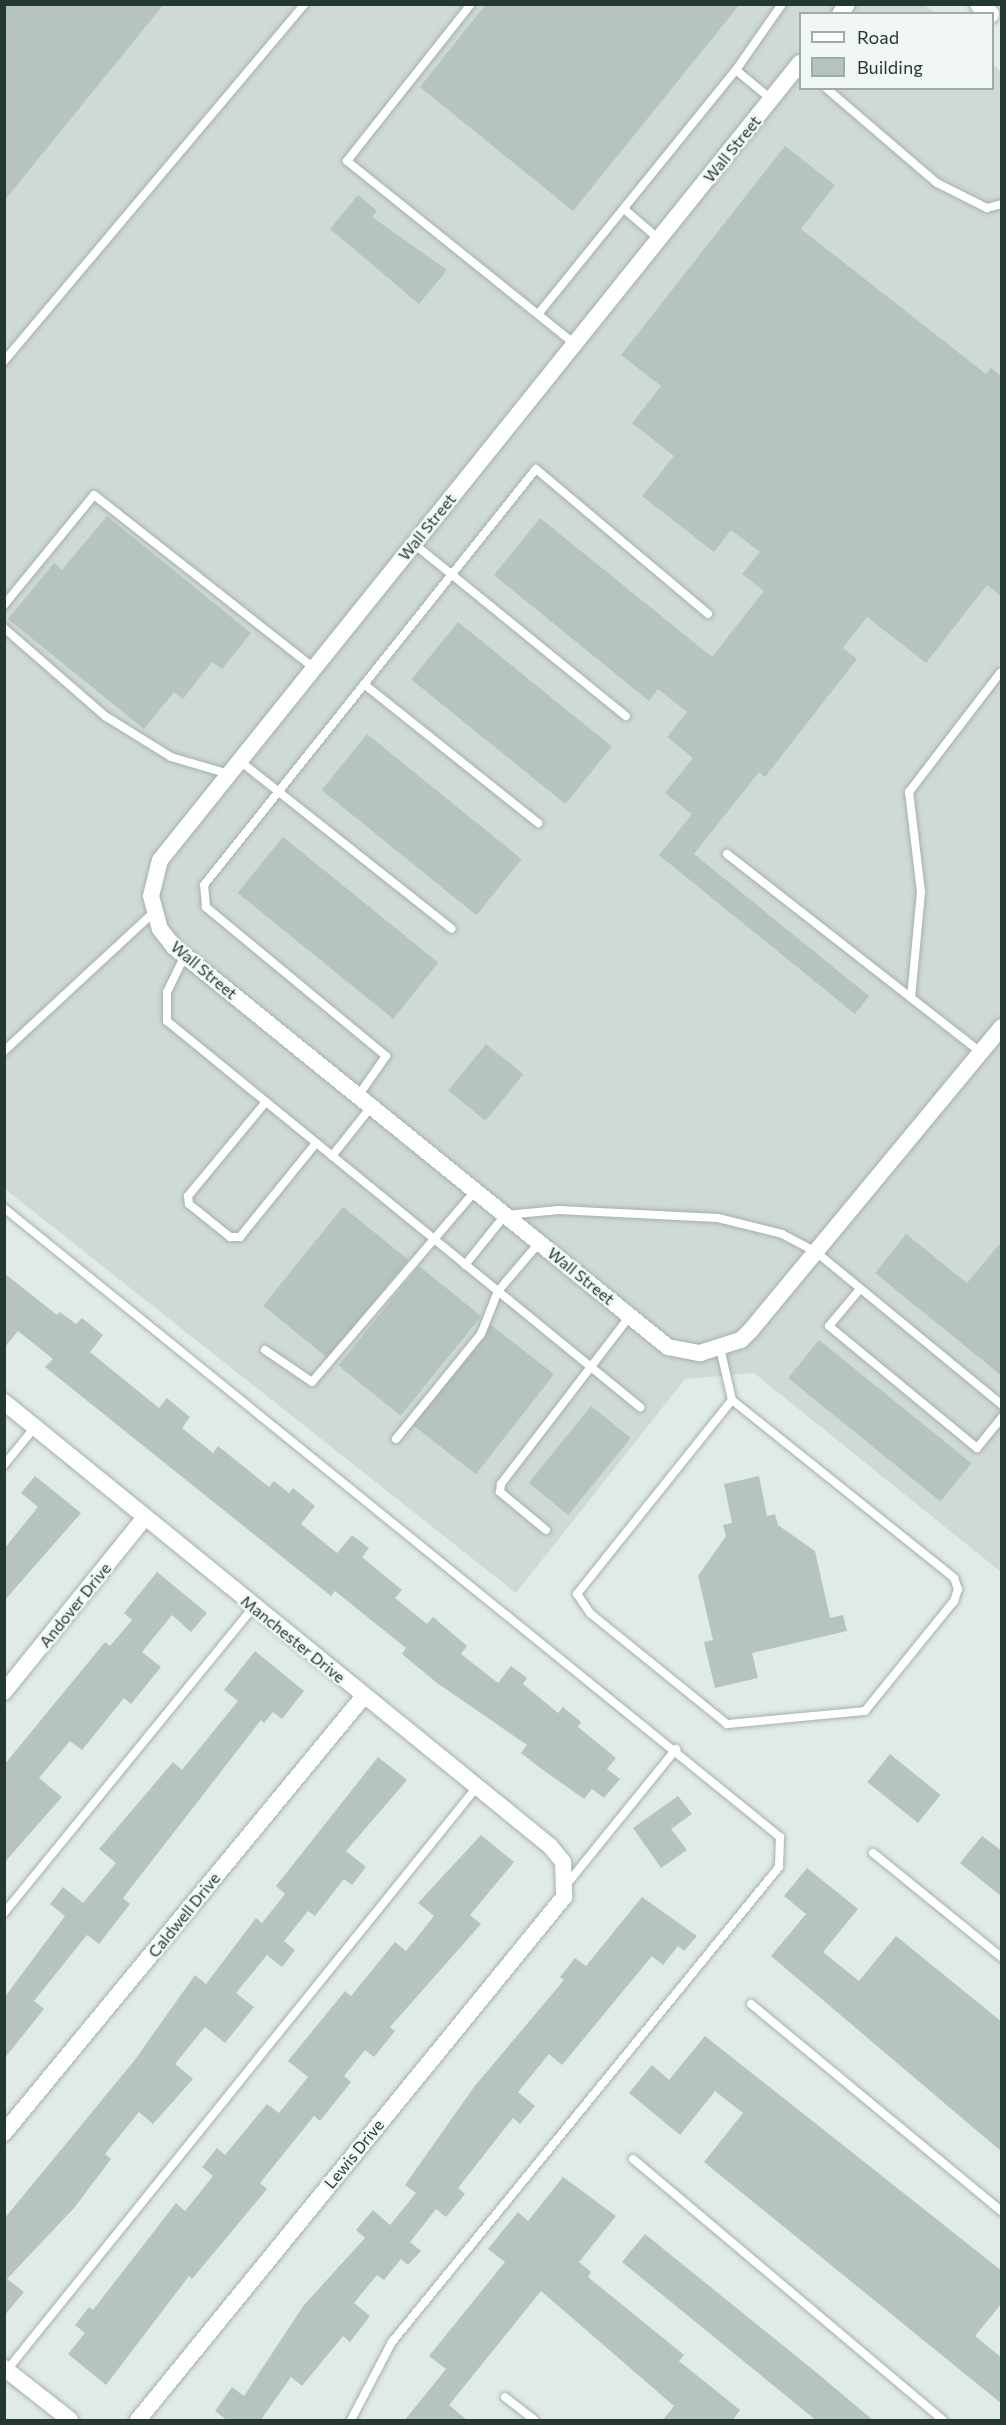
<!DOCTYPE html>
<style>
body{margin:0}
#map{position:relative;width:1006px;height:2425px;overflow:hidden;background:#e0eae6;font-family:Commissioner,sans-serif}
div>[style]{position:absolute}
[style*='--x']{left:calc(var(--x)*1px);top:calc(var(--y)*1px);width:calc(var(--w)*1px);rotate:calc(var(--a)*1deg)}
.built>*{inset:0;background:#cfd9d5}
.building>*{inset:0;background:#b6c4bf;transform-origin:0 0}
.roads{filter:drop-shadow(0 0 2px #a4b1ad) drop-shadow(0 0 2px #a4b1ad)}
.lane>*{height:8px;margin:-4px;padding:0 4px;transform-origin:4px;border-radius:4px;background:#fff}
.street>*{height:16px;margin:-8px;padding:0 8px;transform-origin:8px;border-radius:8px;background:#fff}
.secondary>*{height:18px;margin:-9px;padding:0 9px;transform-origin:9px;border-radius:9px;background:#fff}
span{translate:-50% -50%;white-space:nowrap;text-align:center;line-height:1.15;-webkit-text-stroke:5px #f0f7f4;paint-order:stroke}
.street-label{font-size:16px;color:#233833}
.frame{position:absolute;inset:0;border:6px solid #233833;pointer-events:none}
.legend{position:absolute;left:799px;top:12px;width:195px;height:78px;box-sizing:border-box;background:#f0f7f4;border:2px solid #9eaba7;margin:0;padding:8px 10px;list-style:none;font-size:18px;color:#233833}
.legend li{display:flex;align-items:center;gap:12px;height:30px}
.legend b{width:30px;border:2px solid #9eaba7}
</style>
<div id="map">
<div class="built">
<i style="clip-path:polygon(4px 5px,924px 5px,935px 13px,800px 14px,800px 88px,992px 88px,993px 64px,1001px 73px,1001px 1572px,754px 1373px,685px 1379px,516px 1593px,5px 1189px)"></i>
</div>
<div class="building">
<i style="clip-path:polygon(4px 4px,164px 4px,4px 201px)"></i>
<i style="clip-path:polygon(486px 4px,740px 4px,573px 211px,420px 87px)"></i>
<i style="clip-path:polygon(785px 146px,835px 185px,801px 229px,986px 374px,991px 368px,1002px 377px,1002px 597px,987px 585px,926px 663px,867px 617px,843px 648px,857px 659px,765px 777px,759px 772px,694px 854px,869px 996px,855px 1014px,659px 855px,692px 814px,665px 793px,693px 758px,667px 737px,687px 712px,658px 689px,649px 701px,494px 575px,540px 518px,712px 657px,764px 591px,742px 574px,760px 552px,731px 530px,714px 552px,642px 496px,674px 456px,632px 423px,661px 386px,621px 355px)"></i>
<i style="clip-path:polygon(358px 195px,377px 211px,372px 217px,447px 270px,419px 304px,330px 229px)"></i>
<i style="clip-path:polygon(107px 516px,251px 633px,222px 669px,212px 662px,183px 699px,174px 692px,144px 729px,8px 619px,54px 563px,62px 570px)"></i>
<i style="left:458px;top:622px;width:198px;height:74px;rotate:39deg"></i>
<i style="left:367px;top:734px;width:199px;height:72px;rotate:39deg"></i>
<i style="left:283px;top:837px;width:200px;height:72px;rotate:39deg"></i>
<i style="left:486px;top:1044px;width:48px;height:60px;rotate:39deg"></i>
<i style="left:343px;top:1207px;width:84px;height:127px;rotate:39deg"></i>
<i style="clip-path:polygon(906px 1234px,967px 1283px,1002px 1241px,1002px 1376px,875px 1273px)"></i>
<i style="left:419px;top:1266px;width:80px;height:128px;rotate:39deg"></i>
<i style="clip-path:polygon(4px 1273px,57px 1315px,60px 1312px,76px 1324px,82px 1318px,103px 1335px,90px 1352px,159px 1408px,167px 1398px,190px 1417px,182px 1428px,213px 1453px,218px 1446px,269px 1487px,274px 1481px,289px 1493px,293px 1488px,315px 1506px,301px 1524px,337px 1553px,352px 1535px,369px 1548px,362px 1557px,402px 1590px,395px 1598px,427px 1624px,433px 1617px,467px 1646px,461px 1654px,498px 1683px,511px 1666px,527px 1678px,523px 1684px,558px 1713px,563px 1707px,581px 1722px,578px 1727px,616px 1758px,607px 1769px,620px 1779px,604px 1798px,592px 1789px,584px 1799px,543px 1770px,521px 1753px,527px 1745px,437px 1683px,402px 1654px,406px 1648px,335px 1591px,331px 1596px,45px 1367px,53px 1359px,18px 1331px,4px 1348px)"></i>
<i style="left:491px;top:1325px;width:80px;height:127px;rotate:38deg"></i>
<i style="left:819px;top:1340px;width:196px;height:49px;rotate:39deg"></i>
<i style="left:591px;top:1406px;width:51px;height:99px;rotate:39deg"></i>
<i style="clip-path:polygon(35px 1476px,81px 1513px,4px 1601px,4px 1549px,38px 1507px,21px 1493px)"></i>
<i style="clip-path:polygon(759px 1476px,767px 1516px,775px 1514px,778px 1525px,815px 1551px,830px 1618px,843px 1615px,847px 1631px,752px 1653px,758px 1678px,715px 1688px,704px 1642px,713px 1640px,698px 1576px,726px 1536px,723px 1525px,732px 1523px,724px 1484px)"></i>
<i style="clip-path:polygon(157px 1572px,207px 1613px,191px 1632px,172px 1615px,142px 1652px,161px 1667px,131px 1704px,124px 1698px,82px 1750px,70px 1741px,39px 1778px,62px 1797px,4px 1863px,4px 1765px,105px 1642px,110px 1646px,132px 1620px,124px 1613px)"></i>
<i style="clip-path:polygon(255px 1651px,304px 1691px,282px 1719px,273px 1712px,264px 1723px,261px 1720px,123px 1898px,130px 1904px,99px 1944px,87px 1935px,34px 2001px,44px 2009px,4px 2059px,4px 1998px,65px 1916px,50px 1904px,63px 1887px,83px 1903px,116px 1863px,99px 1849px,173px 1762px,182px 1770px,238px 1701px,224px 1690px)"></i>
<i style="left:890px;top:1754px;width:65px;height:36px;rotate:39deg"></i>
<i style="clip-path:polygon(378px 1757px,407px 1780px,346px 1851px,366px 1867px,352px 1885px,344px 1879px,315px 1916px,308px 1911px,284px 1941px,295px 1950px,282px 1967px,267px 1955px,236px 1993px,254px 2007px,225px 2043px,205px 2027px,175px 2064px,193px 2079px,153px 2124px,139px 2112px,105px 2154px,111px 2159px,74px 2208px,7px 2279px,24px 2292px,4px 2316px,4px 2219px,134px 2061px,195px 1975px,206px 1984px,256px 1918px,262px 1923px,285px 1894px,276px 1886px)"></i>
<i style="clip-path:polygon(678px 1796px,692px 1814px,671px 1829px,687px 1850px,661px 1868px,633px 1828px)"></i>
<i style="clip-path:polygon(481px 1835px,514px 1862px,470px 1915px,481px 1924px,390px 2027px,395px 2031px,374px 2057px,365px 2050px,344px 2076px,351px 2082px,320px 2121px,314px 2116px,260px 2183px,267px 2189px,192px 2279px,189px 2276px,106px 2385px,68px 2354px,85px 2333px,75px 2325px,89px 2307px,93px 2310px,176px 2203px,185px 2211px,213px 2176px,202px 2167px,217px 2148px,225px 2155px,267px 2104px,279px 2113px,308px 2077px,288px 2061px,345px 1991px,351px 1996px,395px 1942px,406px 1951px,434px 1916px,418px 1903px)"></i>
<i style="clip-path:polygon(982px 1836px,1002px 1851px,1002px 1897px,960px 1863px)"></i>
<i style="clip-path:polygon(807px 1868px,858px 1909px,823px 1952px,859px 1981px,896px 1936px,1002px 2022px,1002px 2152px,771px 1956px,806px 1914px,784px 1896px)"></i>
<i style="clip-path:polygon(642px 1897px,697px 1936px,684px 1951px,678px 1946px,663px 1965px,652px 1956px,562px 2065px,549px 2054px,518px 2092px,535px 2106px,520px 2124px,513px 2118px,458px 2188px,465px 2194px,446px 2217px,436px 2209px,410px 2242px,421px 2251px,408px 2265px,401px 2259px,384px 2280px,377px 2275px,354px 2303px,370px 2316px,350px 2342px,343px 2336px,302px 2386px,291px 2377px,260px 2421px,228px 2421px,215px 2411px,232px 2387px,244px 2396px,304px 2305px,365px 2238px,356px 2230px,373px 2210px,390px 2225px,416px 2193px,405px 2185px,474px 2087px,564px 1980px,560px 1977px,575px 1958px,586px 1966px)"></i>
<i style="clip-path:polygon(705px 2036px,1002px 2271px,1002px 2303px,975px 2336px,1002px 2358px,1002px 2404px,704px 2162px,743px 2113px,715px 2091px,680px 2135px,629px 2093px,652px 2065px,669px 2080px)"></i>
<i style="clip-path:polygon(563px 2177px,616px 2216px,579px 2262px,591px 2272px,588px 2277px,684px 2355px,679px 2361px,740px 2410px,732px 2421px,662px 2421px,674px 2406px,541px 2291px,449px 2405px,468px 2421px,404px 2421px,446px 2369px,429px 2356px,505px 2262px,488px 2249px,518px 2212px,528px 2221px)"></i>
<i style="clip-path:polygon(645px 2234px,817px 2373px,874px 2421px,817px 2421px,622px 2262px)"></i>
</div>
<div class="roads">
<div class="lane">
<i style="--x:471;--y:4;--w:200;--a:128.3"></i>
<i style="--x:347;--y:161;--w:292;--a:38.8"></i>
<i style="--x:826;--y:88;--w:146;--a:40.6"></i>
<i style="--x:937;--y:183;--w:56;--a:26.6"></i>
<i style="--x:987;--y:208;--w:16;--a:-15"></i>
<i style="--x:771;--y:99;--w:45;--a:-140.4"></i>
<i style="--x:736;--y:70;--w:80;--a:-55.1"></i>
<i style="--x:624;--y:209;--w:46;--a:40.6"></i>
<i style="--x:539;--y:313;--w:313;--a:-51"></i>
<i style="--x:4;--y:361;--w:467;--a:-49.9"></i>
<i style="--x:414;--y:544;--w:273;--a:39.1"></i>
<i style="--x:4;--y:605;--w:142;--a:-50.7"></i>
<i style="--x:94;--y:495;--w:280;--a:38.2"></i>
<i style="--x:4;--y:628;--w:134;--a:41.1"></i>
<i style="--x:105;--y:716;--w:78;--a:31.8"></i>
<i style="--x:171;--y:757;--w:60;--a:16.3"></i>
<i style="--x:364;--y:684;--w:223;--a:38.6"></i>
<i style="--x:240;--y:761;--w:270;--a:38.4"></i>
<i style="--x:727;--y:854;--w:321;--a:38"></i>
<i style="--x:185;--y:955;--w:41;--a:115.9"></i>
<i style="--x:167;--y:992;--w:29;--a:90"></i>
<i style="--x:167;--y:1021;--w:611;--a:39.22"></i>
<i style="--x:911;--y:998;--w:106;--a:-84.6"></i>
<i style="--x:921;--y:892;--w:101;--a:-96.8"></i>
<i style="--x:909;--y:792;--w:150;--a:-52.6"></i>
<i style="--x:4;--y:1051;--w:206;--a:-42.8"></i>
<i style="--x:358;--y:1096;--w:49;--a:-55"></i>
<i style="--x:386;--y:1056;--w:234;--a:-140.4"></i>
<i style="--x:206;--y:907;--w:22;--a:-95"></i>
<i style="--x:204;--y:885;--w:532;--a:-51.41"></i>
<i style="--x:536;--y:469;--w:225;--a:40.1"></i>
<i style="--x:265;--y:1103;--w:121;--a:129.6"></i>
<i style="--x:188;--y:1196;--w:8;--a:83"></i>
<i style="--x:189;--y:1204;--w:53;--a:38.8"></i>
<i style="--x:230;--y:1237;--w:10;--a:0"></i>
<i style="--x:240;--y:1237;--w:121;--a:-51"></i>
<i style="--x:332;--y:1156;--w:63;--a:-51.5"></i>
<i style="--x:4;--y:1208;--w:999;--a:39.03"></i>
<i style="--x:780;--y:1837;--w:30;--a:92"></i>
<i style="--x:779;--y:1867;--w:613;--a:129.17"></i>
<i style="--x:392;--y:2342;--w:88;--a:117.7"></i>
<i style="--x:465;--y:1265;--w:64;--a:-51.3"></i>
<i style="--x:505;--y:1215;--w:54;--a:-5.3"></i>
<i style="--x:559;--y:1210;--w:159;--a:2.9"></i>
<i style="--x:718;--y:1218;--w:66;--a:14"></i>
<i style="--x:782;--y:1234;--w:38;--a:28"></i>
<i style="--x:816;--y:1252;--w:241;--a:39.4"></i>
<i style="--x:860;--y:1289;--w:48;--a:130"></i>
<i style="--x:829;--y:1326;--w:192;--a:39.5"></i>
<i style="--x:977;--y:1448;--w:40;--a:-51"></i>
<i style="--x:720;--y:1348;--w:53;--a:77"></i>
<i style="--x:732;--y:1400;--w:285;--a:38.7"></i>
<i style="--x:954;--y:1578;--w:12;--a:70"></i>
<i style="--x:958;--y:1589;--w:13;--a:108"></i>
<i style="--x:954;--y:1601;--w:141;--a:129"></i>
<i style="--x:865;--y:1711;--w:139;--a:174.6"></i>
<i style="--x:727;--y:1724;--w:176;--a:-141"></i>
<i style="--x:590;--y:1613;--w:23;--a:-124"></i>
<i style="--x:577;--y:1594;--w:248;--a:-51.4"></i>
<i style="--x:265;--y:1350;--w:57;--a:34.2"></i>
<i style="--x:312;--y:1382;--w:251;--a:-49.5"></i>
<i style="--x:396;--y:1439;--w:135;--a:-51"></i>
<i style="--x:481;--y:1334;--w:46;--a:-68.4"></i>
<i style="--x:498;--y:1291;--w:63;--a:-49.5"></i>
<i style="--x:4;--y:1465;--w:49;--a:-50.8"></i>
<i style="--x:546;--y:1530;--w:60;--a:-140.4"></i>
<i style="--x:500;--y:1492;--w:8;--a:-83"></i>
<i style="--x:501;--y:1484;--w:212;--a:-52.5"></i>
<i style="--x:873;--y:1853;--w:166;--a:39.1"></i>
<i style="--x:566;--y:1885;--w:175;--a:-51"></i>
<i style="--x:4;--y:1913;--w:396;--a:-50.8"></i>
<i style="--x:751;--y:2004;--w:326;--a:39.6"></i>
<i style="--x:633;--y:2159;--w:405;--a:40.1"></i>
<i style="--x:7;--y:2370;--w:749;--a:-51.13"></i>
<i style="--x:505;--y:2397;--w:37;--a:38"></i>
</div>
<div class="street">
<i style="--x:840;--y:14;--w:12;--a:-55"></i>
<i style="--x:800;--y:63;--w:1022;--a:128.76"></i>
<i style="--x:160;--y:860;--w:37;--a:104"></i>
<i style="--x:151;--y:896;--w:34;--a:75"></i>
<i style="--x:160;--y:929;--w:23;--a:52"></i>
<i style="--x:174;--y:947;--w:636;--a:39"></i>
<i style="--x:668;--y:1347;--w:33;--a:11"></i>
<i style="--x:700;--y:1353;--w:43;--a:-17.6"></i>
<i style="--x:741;--y:1340;--w:14;--a:-45"></i>
<i style="--x:751;--y:1330;--w:393;--a:-50.4"></i>
<i style="--x:4;--y:1402;--w:704;--a:39.12"></i>
<i style="--x:550;--y:1846;--w:21;--a:51"></i>
<i style="--x:563;--y:1862;--w:35;--a:88"></i>
<i style="--x:564;--y:1897;--w:675;--a:129.16"></i>
<i style="--x:4;--y:1692;--w:225;--a:-51.1"></i>
<i style="--x:4;--y:2133;--w:566;--a:-50.52"></i>
<i style="--x:4;--y:2368;--w:84;--a:38.2"></i>
</div>
<div class="secondary">
<i style="--x:979;--y:4;--w:15;--a:42"></i>
</div>
</div>
<div class="street-label">
<span style="left:732px;top:149px;rotate:-51deg">Wall Street</span>
<span style="left:427px;top:527px;rotate:-51deg">Wall Street</span>
<span style="left:204px;top:970px;rotate:40deg">Wall Street</span>
<span style="left:581px;top:1276px;rotate:39deg">Wall Street</span>
<span style="left:75px;top:1605px;rotate:-51deg">Andover Drive</span>
<span style="left:293px;top:1639px;rotate:39deg">Manchester Drive</span>
<span style="left:184px;top:1915px;rotate:-51deg">Caldwell Drive</span>
<span style="left:354px;top:2154px;rotate:-51deg">Lewis Drive</span>
</div>
<div class="frame"></div>
<ul class="legend">
<li><b style="height:8px;background:#fff"></b>Road</li>
<li><b style="height:16px;background:#b6c4bf"></b>Building</li>
</ul>
</div>
